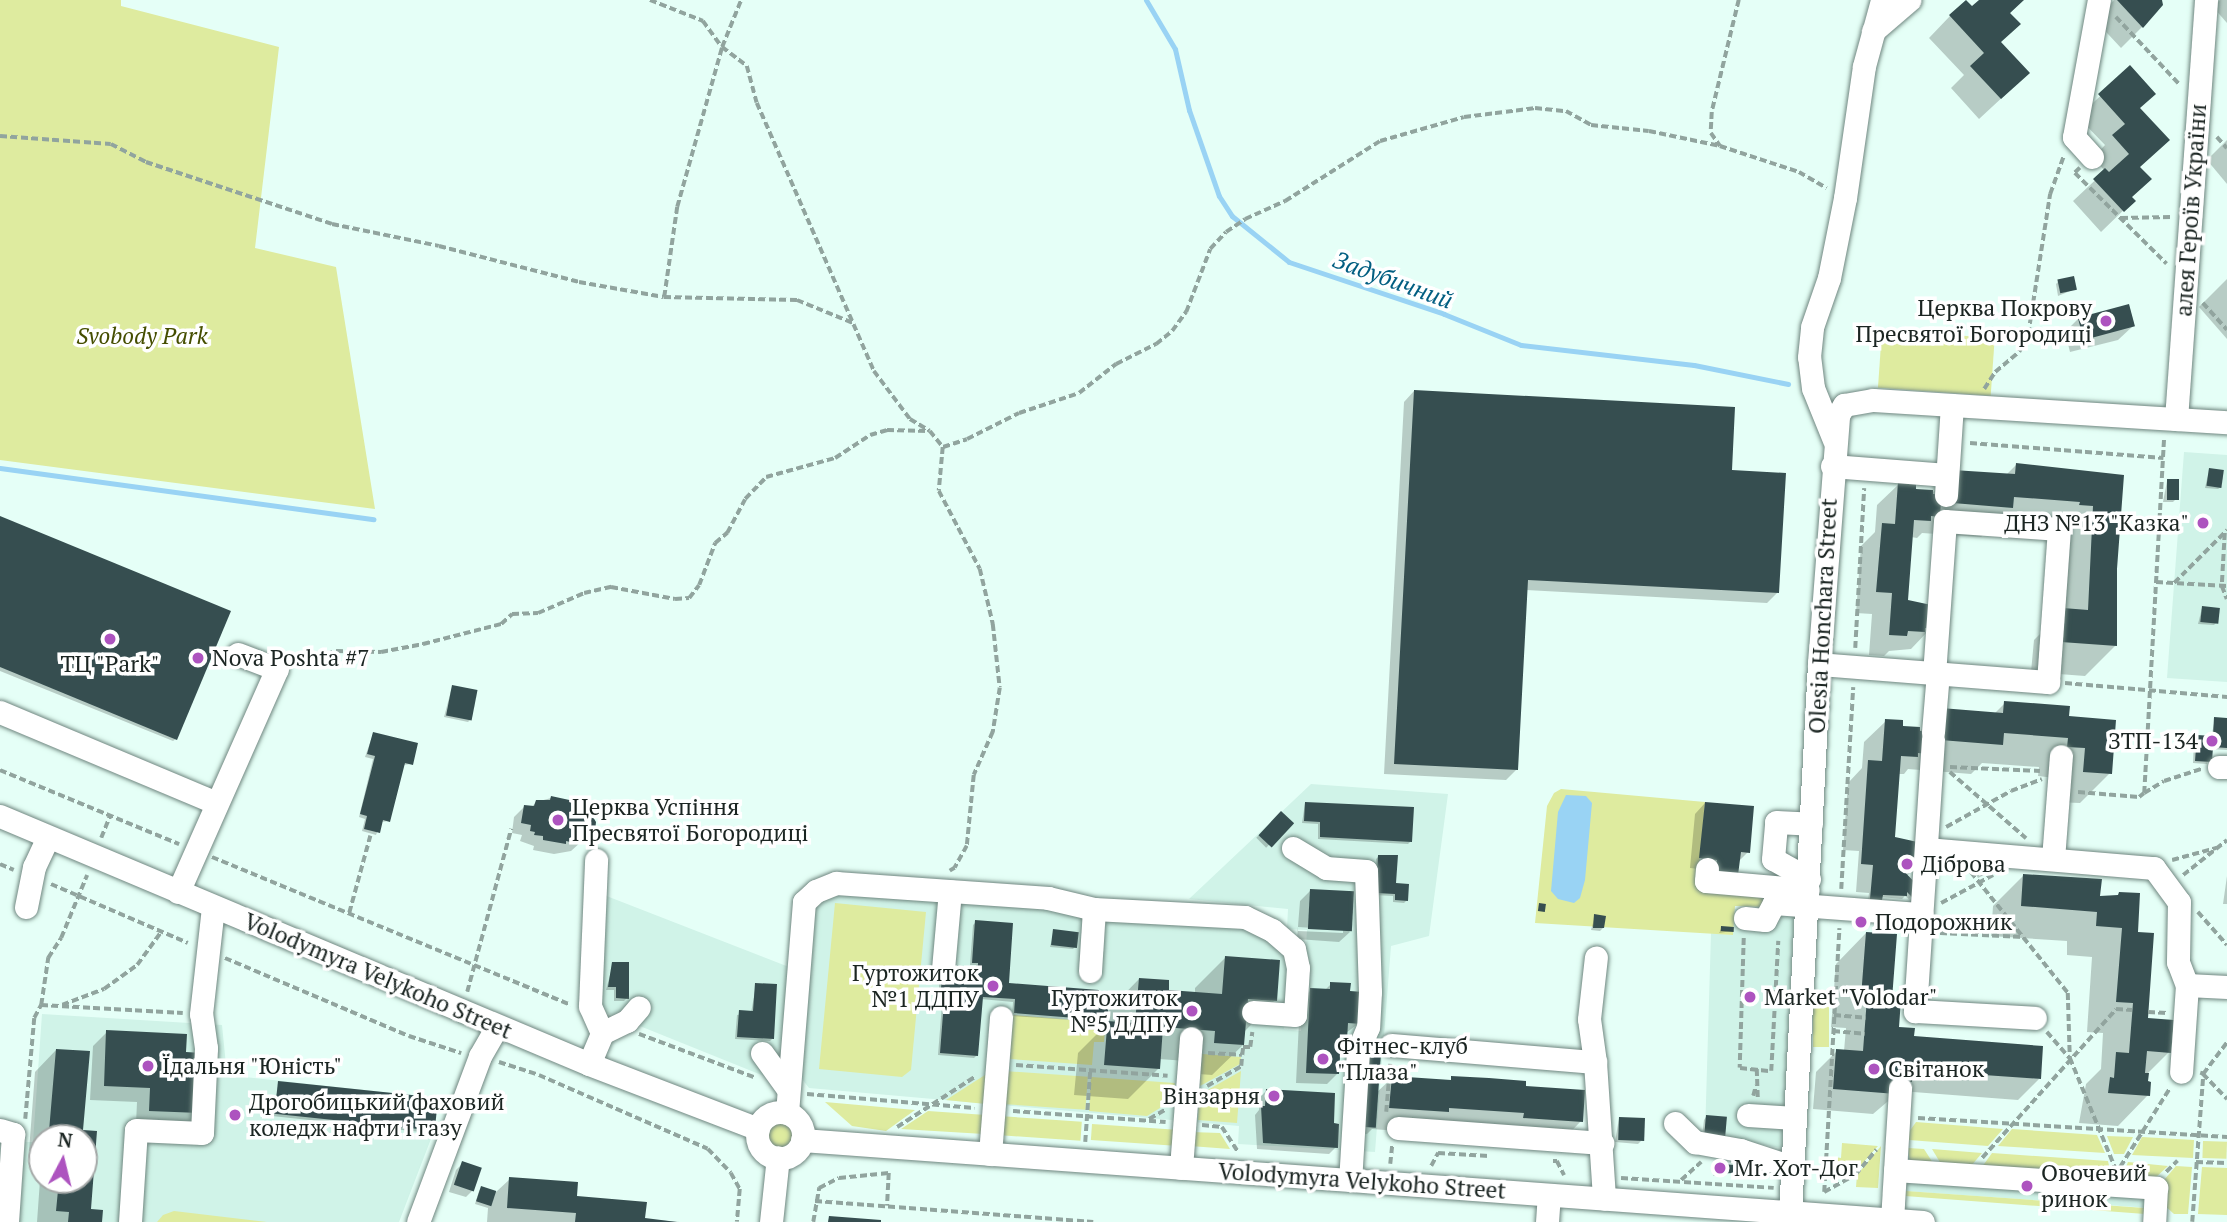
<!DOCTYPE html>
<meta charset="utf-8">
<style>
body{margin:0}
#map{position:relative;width:2227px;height:1222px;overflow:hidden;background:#e5fff7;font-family:"PT Serif",serif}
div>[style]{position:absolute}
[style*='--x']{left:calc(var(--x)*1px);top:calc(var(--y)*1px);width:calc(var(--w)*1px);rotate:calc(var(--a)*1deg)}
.built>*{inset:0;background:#d0f3e8;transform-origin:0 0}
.green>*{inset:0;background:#deeb9f;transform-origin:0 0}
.round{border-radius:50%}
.water>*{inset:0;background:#99d3f4}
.shadow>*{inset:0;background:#0003;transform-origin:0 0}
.stream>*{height:5px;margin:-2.5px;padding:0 2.5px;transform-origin:2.5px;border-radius:2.5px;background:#99d3f4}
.building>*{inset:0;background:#364e50;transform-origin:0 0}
.path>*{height:3.5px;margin-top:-1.75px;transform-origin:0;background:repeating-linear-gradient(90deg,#91a49e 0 7px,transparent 0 10.5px)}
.roads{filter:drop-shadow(0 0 2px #6f867f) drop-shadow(0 0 2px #6f867f)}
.minor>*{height:23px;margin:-11.5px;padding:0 11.5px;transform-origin:11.5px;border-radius:11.5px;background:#fff}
.minor>.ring{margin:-11.5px;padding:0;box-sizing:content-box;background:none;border:23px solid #fff;border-radius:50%}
.dots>*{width:19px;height:19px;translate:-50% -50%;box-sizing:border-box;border:4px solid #fff;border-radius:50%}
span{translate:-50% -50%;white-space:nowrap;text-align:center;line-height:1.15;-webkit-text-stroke:7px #fff;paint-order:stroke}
.street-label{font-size:23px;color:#1b2522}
.poi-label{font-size:23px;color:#1b2522}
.right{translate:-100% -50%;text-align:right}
.left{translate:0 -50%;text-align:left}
.park-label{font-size:23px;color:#454e00;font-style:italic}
.water-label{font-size:24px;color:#025e81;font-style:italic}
.north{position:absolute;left:28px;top:1124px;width:70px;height:70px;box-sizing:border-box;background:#fff;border:2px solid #a4a8a7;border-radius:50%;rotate:7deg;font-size:19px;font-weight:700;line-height:28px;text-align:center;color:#1b2522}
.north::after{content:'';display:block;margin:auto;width:24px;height:32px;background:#ad53bf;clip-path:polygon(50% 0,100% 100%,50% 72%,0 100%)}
</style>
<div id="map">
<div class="built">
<i style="clip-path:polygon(2184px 452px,2227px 455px,2227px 682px,2167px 678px)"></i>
<i style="clip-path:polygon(1311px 784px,1448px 794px,1429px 936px,1391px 946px,1375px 1152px,1238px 1144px,1239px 1126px,809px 1088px,799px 1075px,812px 904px,846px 889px,1244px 923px,1290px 954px,1284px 1029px,1301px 1031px,1307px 930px,1287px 929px,1288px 909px,1189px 899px)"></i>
<i style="clip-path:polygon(604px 895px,789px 967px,779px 1082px,600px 1010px)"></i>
<i style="clip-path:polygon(1735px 909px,1794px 913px,1782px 1148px,1705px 1135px,1711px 933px,1733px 935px)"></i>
<i style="clip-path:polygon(evenodd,42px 1014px,222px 1025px,227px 1075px,438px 1098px,434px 1131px,399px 1222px,19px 1222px,25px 1142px,33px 1142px,42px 1014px,42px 1138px,84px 1138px,84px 1180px,42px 1180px,42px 1138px)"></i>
<i style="left:1907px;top:1164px;width:242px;height:27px;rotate:4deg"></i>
</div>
<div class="green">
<i style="clip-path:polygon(0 0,121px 0,121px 6px,279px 47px,255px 248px,336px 267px,375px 509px,0 460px)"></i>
<i style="left:1882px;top:330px;width:113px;height:58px;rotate:4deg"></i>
<i style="clip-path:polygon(1561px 789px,1705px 802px,1697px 888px,1768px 894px,1767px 907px,1735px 906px,1733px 935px,1535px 923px,1547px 806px,1554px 793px)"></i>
<i style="clip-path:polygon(835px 903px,926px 912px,911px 1070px,902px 1077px,819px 1069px)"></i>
<i style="left:1813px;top:1005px;width:16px;height:42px"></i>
<i style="clip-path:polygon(1013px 1015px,1085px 1021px,1085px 1028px,1105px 1030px,1104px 1042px,1094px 1042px,1092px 1065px,1010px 1059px)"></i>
<i style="clip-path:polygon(1202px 1054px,1241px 1057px,1240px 1064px,1200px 1086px)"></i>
<i style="left:1004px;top:1071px;width:84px;height:33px;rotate:4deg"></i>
<i style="clip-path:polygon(1241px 1071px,1237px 1123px,1198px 1120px,1199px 1095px)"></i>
<i style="clip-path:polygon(988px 1073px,986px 1104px,946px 1100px)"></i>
<i style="clip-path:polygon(1091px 1077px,1175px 1083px,1173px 1100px,1147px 1116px,1089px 1111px)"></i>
<i style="clip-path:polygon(825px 1102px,915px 1110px,886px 1131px,852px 1126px)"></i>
<i style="clip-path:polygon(928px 1111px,986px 1115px,984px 1134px,901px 1129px)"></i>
<i style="left:999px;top:1116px;width:83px;height:19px;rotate:4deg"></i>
<i class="round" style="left:767px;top:1121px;width:26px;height:26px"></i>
<i style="clip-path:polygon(1916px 1122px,2003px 1129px,1988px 1146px,1909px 1140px,1909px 1132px)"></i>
<i style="left:1092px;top:1124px;width:84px;height:16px;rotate:4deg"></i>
<i style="clip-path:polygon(2012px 1129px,2097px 1135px,2105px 1153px,1998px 1146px)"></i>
<i style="clip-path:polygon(1191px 1132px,1220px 1133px,1230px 1149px,1190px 1146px)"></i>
<i style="clip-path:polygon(2107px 1136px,2133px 1137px,2124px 1154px,2114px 1154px)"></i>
<i style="clip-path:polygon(2142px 1137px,2194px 1140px,2193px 1158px,2132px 1155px)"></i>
<i style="left:2203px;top:1141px;width:24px;height:17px;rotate:2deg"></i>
<i style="clip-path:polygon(1842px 1143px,1878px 1146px,1854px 1173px,1834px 1172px,1835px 1157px,1841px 1158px)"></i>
<i style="clip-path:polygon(1881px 1146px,1878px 1188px,1856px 1187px,1857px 1175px)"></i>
<i style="clip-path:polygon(1908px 1148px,1924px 1149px,1933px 1163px,1910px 1162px)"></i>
<i style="clip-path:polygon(1932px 1149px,1982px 1153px,1971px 1166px,1941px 1164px)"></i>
<i style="clip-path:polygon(1992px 1153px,2108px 1161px,2111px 1175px,1982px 1167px)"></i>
<i style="clip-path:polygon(2128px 1162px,2168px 1166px,2154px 1179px,2122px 1176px)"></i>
<i style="clip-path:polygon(2176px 1166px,2192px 1167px,2188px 1214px,2174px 1214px,2163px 1204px,2164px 1180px)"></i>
<i style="clip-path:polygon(2202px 1167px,2227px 1168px,2227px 1215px,2198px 1214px)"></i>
<i style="clip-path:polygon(1906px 1191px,2145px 1208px,2145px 1214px,1905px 1196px)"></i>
<i style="clip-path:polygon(174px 1211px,267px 1222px,157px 1222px,163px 1215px)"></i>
</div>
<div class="water">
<i style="clip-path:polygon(1566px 795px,1586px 796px,1592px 803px,1585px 880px,1580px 898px,1574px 903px,1558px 899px,1551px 891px,1558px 812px)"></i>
</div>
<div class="shadow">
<i style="clip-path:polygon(1981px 0,2023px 0,2009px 14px,1999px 43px,2006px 94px,1979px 119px,1951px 88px,1964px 75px,1929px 38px,1950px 16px,1972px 9px)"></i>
<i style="clip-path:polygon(2114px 0,2162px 0,2150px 15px,2152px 17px,2121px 48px,2095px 20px)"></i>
<i style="clip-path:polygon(2220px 0,2227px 0,2227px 23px,2213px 7px)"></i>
<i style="clip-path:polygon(2130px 68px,2138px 109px,2139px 168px,2131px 198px,2133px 201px,2101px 232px,2073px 201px,2105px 171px,2093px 158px,2105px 145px,2078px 117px)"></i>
<i style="clip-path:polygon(2227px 140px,2227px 184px,2207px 160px)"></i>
<i style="clip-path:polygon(2227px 279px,2227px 339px,2199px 307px)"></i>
<i style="clip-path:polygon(2058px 282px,2075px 289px,2058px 296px,2056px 284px)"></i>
<i style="clip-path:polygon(2079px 318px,2133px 326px,2118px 340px,2070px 352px,2065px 332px)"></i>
<i style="clip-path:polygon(1414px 391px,1730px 472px,1778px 592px,1767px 603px,1526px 590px,1516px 770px,1506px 780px,1384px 774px,1404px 402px)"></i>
<i style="clip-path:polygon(2016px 465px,2122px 476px,2116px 569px,2116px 645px,2085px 676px,2031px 672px,2034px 640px,2060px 614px,2063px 536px,1991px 527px,1981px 537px,1922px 533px,1917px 538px,1911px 537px,1907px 602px,1932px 627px,1911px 649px,1889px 651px,1884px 656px,1869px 655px,1872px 614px,1856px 613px,1861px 546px,1875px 532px,1877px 505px,1899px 484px,1914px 491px,1933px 492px,1954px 472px,2006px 475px)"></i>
<i style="clip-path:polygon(2209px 470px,2221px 487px,2218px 489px,2205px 488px)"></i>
<i style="clip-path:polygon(2167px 481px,2176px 499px,2173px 502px,2163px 502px)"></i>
<i style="clip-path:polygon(0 518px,176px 739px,173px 741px,0 671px)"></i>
<i style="clip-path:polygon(2202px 608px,2217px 622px,2214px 625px,2198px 624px)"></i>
<i style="clip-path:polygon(452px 687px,471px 719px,468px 722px,444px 717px)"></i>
<i style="clip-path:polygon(2005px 703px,2067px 718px,2110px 773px,2080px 803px,2054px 802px,2055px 778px,2038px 776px,2039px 767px,1982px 763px,1971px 774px,1908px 769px,1904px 774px,1898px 774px,1894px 838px,1919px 864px,1906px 877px,1918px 889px,1909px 899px,1905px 896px,1902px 899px,1881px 897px,1868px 901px,1869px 893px,1856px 892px,1859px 851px,1843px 850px,1848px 783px,1862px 768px,1864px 742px,1886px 721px,1918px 733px,1941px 710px,1994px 714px)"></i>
<i style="clip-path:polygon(2215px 719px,2227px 719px,2227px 750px,2211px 749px,2207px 764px,2193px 763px,2194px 740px,2197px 737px,2211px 738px)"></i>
<i style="clip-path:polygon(373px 734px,411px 764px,403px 765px,389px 821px,381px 822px,376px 835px,362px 831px,365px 819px,359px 817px,373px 759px,365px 757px)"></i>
<i style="clip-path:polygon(551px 798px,579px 810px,593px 831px,571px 851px,554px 854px,533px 850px,534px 846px,520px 841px,522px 835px,512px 833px,514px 817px,525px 806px,531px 808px,536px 802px)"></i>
<i style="clip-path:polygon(1305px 803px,1411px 841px,1408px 844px,1318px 839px,1318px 824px,1302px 823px)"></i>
<i style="clip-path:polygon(1705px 803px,1748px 852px,1738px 862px,1708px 870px,1690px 868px,1695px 814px)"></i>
<i style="left:1281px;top:813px;width:14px;height:35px;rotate:45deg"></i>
<i style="clip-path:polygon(1379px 856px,1407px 900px,1404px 903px,1393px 902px,1393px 896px,1374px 895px,1376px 859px)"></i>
<i style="clip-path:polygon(1969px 863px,2002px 866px,1978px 878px)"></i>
<i style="clip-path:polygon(2024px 875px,2098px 898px,2116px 897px,2119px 894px,2136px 933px,2146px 1020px,2169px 1052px,2147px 1074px,2148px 1095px,2118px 1126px,2079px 1123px,2086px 1084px,2101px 1069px,2103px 1033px,2087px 1032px,2092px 957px,2067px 955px,2067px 941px,1991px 936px,1993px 906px)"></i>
<i style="clip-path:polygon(2227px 876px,2227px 904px,2223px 904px)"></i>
<i style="clip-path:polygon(evenodd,1310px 891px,1350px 932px,1339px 942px,1297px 939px,1300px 901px,1310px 891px,1298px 927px,1343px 930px,1343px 933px,1298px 931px,1298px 927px)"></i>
<i style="clip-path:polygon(1595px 916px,1603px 928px,1600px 931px,1591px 930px)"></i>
<i style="clip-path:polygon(976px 922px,1007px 984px,1096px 1002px,1106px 1013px,1139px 979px,1167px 992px,1195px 994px,1195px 988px,1225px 958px,1275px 1000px,1245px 1031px,1243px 1045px,1212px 1075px,1185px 1073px,1186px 1061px,1159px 1059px,1159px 1068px,1128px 1099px,1074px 1095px,1078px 1053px,1101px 1030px,1085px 1029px,1086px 1021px,1012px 1016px,1013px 1002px,981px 999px,977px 1055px,974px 1058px,938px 1055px,943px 991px,939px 990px,939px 983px,942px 980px,975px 982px,976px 965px,970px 965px,973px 925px)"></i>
<i style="clip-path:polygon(1722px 928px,1732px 931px,1719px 933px)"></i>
<i style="clip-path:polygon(1054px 931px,1076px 946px,1073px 949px,1050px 947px)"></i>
<i style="clip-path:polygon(1866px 933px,1897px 1029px,1912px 1038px,2039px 1079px,2018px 1100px,1900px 1091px,1873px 1114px,1813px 1109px,1816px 1072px,1837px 1051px,1844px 1051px,1846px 1028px,1831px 1027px,1836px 964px)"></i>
<i style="clip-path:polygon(613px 964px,627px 998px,624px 1001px,614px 1001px,614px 990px,606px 990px)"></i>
<i style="clip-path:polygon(1331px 984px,1348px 993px,1359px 1023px,1346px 1033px,1345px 1040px,1338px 1047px,1337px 1074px,1327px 1084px,1296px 1083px,1300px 1001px,1311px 990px,1324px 991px)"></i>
<i style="clip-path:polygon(756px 985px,773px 1038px,770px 1041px,735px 1039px,737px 1015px,751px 1013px)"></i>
<i style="clip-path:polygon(107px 1032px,184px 1054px,198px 1112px,184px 1127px,136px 1124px,137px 1102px,90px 1100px,93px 1046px)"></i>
<i style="clip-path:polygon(evenodd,56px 1050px,82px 1132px,95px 1133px,89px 1211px,101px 1222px,37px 1222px,42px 1152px,29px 1151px,35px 1072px,56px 1050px,42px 1138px,84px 1138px,84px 1180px,42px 1180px,42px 1138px)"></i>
<i style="clip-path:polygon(1392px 1078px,1524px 1083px,1524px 1087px,1581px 1121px,1560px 1143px,1372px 1129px,1367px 1134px,1355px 1133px,1376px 1093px)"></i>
<i style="clip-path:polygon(279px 1083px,433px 1130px,430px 1133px,272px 1116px)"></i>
<i style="clip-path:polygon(1267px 1090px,1332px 1125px,1336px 1147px,1329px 1154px,1257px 1149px,1255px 1115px,1259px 1110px,1260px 1097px)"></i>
<i style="clip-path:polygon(1706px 1117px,1725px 1118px,1702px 1137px,1704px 1120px)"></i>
<i style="clip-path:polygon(1619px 1118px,1641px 1141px,1638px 1144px,1615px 1142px)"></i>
<i style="clip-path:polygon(463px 1163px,473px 1190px,466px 1197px,449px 1192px,456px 1170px)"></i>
<i style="clip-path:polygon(1717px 1165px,1731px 1172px,1713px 1176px)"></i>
<i style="clip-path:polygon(510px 1179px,643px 1219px,680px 1222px,487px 1222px,488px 1208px,475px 1204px,479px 1191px,482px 1188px,496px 1192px)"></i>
</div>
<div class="stream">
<i style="--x:1146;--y:0;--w:57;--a:59.4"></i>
<i style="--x:1175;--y:49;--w:63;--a:77.1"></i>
<i style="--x:1189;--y:110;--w:91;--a:70.8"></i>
<i style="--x:1219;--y:196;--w:24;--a:57"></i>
<i style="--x:1232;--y:216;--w:73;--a:38.9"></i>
<i style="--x:1289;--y:262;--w:163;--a:18.5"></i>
<i style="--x:1444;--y:314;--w:83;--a:21.9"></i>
<i style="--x:1521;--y:345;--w:174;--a:6.6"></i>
<i style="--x:1694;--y:365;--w:96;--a:11.4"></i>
<i style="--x:0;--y:468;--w:377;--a:7.8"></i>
</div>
<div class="building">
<i style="clip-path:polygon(1966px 0,1972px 6px,1979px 0,2024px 0,2010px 13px,2021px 24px,2001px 42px,2030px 73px,2001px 99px,1970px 66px,1984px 53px,1949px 15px)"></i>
<i style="clip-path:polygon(2117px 0,2162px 0,2163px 5px,2143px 28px)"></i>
<i style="clip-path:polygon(2130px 65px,2156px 94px,2140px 108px,2170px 140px,2140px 167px,2152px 179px,2132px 197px,2136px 201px,2124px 212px,2093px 179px,2105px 168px,2109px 172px,2129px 154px,2112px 135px,2125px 124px,2098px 94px)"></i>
<i style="left:2074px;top:276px;width:14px;height:17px;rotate:78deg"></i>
<i style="left:2129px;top:304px;width:23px;height:53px;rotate:75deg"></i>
<i style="clip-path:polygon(1414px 390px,1735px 407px,1732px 470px,1786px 473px,1779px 593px,1528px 580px,1518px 770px,1394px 764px)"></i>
<i style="clip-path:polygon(2016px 463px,2124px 475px,2117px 569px,2117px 646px,2061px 642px,2063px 608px,2088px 610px,2093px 506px,2079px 505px,2080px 502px,2014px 497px,2013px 508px,1941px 502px,1940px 517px,1931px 516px,1931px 521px,1914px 520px,1908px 600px,1936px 606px,1934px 628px,1925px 628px,1925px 632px,1908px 631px,1907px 636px,1889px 635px,1892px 593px,1876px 592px,1882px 523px,1895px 524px,1898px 482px,1916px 483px,1916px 489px,1933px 490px,1933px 494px,1952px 495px,1953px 470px,2015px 474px)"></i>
<i style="left:2209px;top:468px;width:15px;height:18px;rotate:8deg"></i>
<i style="left:2167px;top:479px;width:12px;height:21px"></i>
<i style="clip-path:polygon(0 516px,231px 611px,177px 740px,0 667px)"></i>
<i style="left:2202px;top:606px;width:18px;height:16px;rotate:6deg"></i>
<i style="left:452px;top:685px;width:26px;height:31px;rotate:11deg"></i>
<i style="clip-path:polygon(2004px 701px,2070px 706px,2069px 716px,2116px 720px,2112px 774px,2083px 772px,2085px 748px,2067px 747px,2068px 738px,2004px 733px,2003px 745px,1928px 739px,1926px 754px,1918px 753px,1918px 757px,1901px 756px,1895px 837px,1922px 843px,1921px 865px,1912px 864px,1912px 869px,1901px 868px,1921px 889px,1912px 897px,1907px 892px,1907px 896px,1883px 895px,1882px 900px,1870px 899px,1873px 865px,1861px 864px,1868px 760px,1882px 761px,1885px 719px,1903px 720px,1903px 726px,1920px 727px,1920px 731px,1939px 732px,1941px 708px,2003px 713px)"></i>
<i style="clip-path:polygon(2214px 717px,2227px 718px,2227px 748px,2213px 747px,2212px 762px,2195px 761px,2197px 735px,2213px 736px)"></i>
<i style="clip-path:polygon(373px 732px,418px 743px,413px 765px,405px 763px,390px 822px,383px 820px,380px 833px,364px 829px,367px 816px,360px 814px,375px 756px,367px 754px)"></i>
<i style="clip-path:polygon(551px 796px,574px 801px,573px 803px,582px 805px,581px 809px,589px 810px,588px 816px,593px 817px,596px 822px,595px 832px,585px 835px,584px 841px,576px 839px,575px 843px,566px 841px,566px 844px,543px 840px,543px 836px,534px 835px,535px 832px,530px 831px,531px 825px,521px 823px,524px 805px,534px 806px,536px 800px,550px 800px)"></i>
<i style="clip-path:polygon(1305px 802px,1414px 807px,1412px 842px,1320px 837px,1320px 822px,1304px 821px)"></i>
<i style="clip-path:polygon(1705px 802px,1754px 806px,1750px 853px,1741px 852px,1738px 875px,1716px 873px,1717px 860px,1699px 858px)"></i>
<i style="left:1281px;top:811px;width:18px;height:33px;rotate:43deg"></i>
<i style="clip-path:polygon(1378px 855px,1398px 855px,1396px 883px,1409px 884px,1408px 901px,1395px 900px,1395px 894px,1376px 893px)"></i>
<i style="clip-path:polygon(1971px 863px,2007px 864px,1981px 876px)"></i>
<i style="clip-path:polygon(2023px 874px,2102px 879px,2100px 896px,2118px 895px,2119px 892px,2140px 893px,2138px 932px,2154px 933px,2148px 1018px,2174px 1020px,2171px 1053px,2147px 1051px,2145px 1073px,2149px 1073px,2148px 1081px,2151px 1082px,2150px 1096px,2108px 1093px,2110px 1077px,2114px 1078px,2116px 1052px,2129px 1053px,2133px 1003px,2116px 1002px,2122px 928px,2096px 926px,2097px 912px,2021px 906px)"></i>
<i style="left:1310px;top:889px;width:44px;height:40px;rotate:3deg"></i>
<i style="left:1539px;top:903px;width:7px;height:8px;rotate:8deg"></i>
<i style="clip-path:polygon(1594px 914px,1606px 916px,1604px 928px,1593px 928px)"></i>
<i style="clip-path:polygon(975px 920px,1013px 923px,1009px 983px,1099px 990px,1098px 1001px,1109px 1001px,1107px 1021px,1135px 1023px,1139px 978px,1169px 980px,1169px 990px,1222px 994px,1225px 956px,1280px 960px,1277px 1001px,1248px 999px,1244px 1045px,1214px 1043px,1215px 1031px,1163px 1027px,1160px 1069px,1104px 1065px,1107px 1028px,1087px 1027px,1088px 1019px,1014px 1013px,1015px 999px,983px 997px,978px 1056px,940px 1053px,945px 988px,941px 988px,942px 978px,977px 981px,978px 963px,972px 963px)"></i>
<i style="left:1721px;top:926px;width:13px;height:5px;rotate:4deg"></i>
<i style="left:1053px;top:929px;width:26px;height:16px;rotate:7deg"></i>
<i style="clip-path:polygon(1866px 932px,1897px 934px,1892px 999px,1901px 1000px,1899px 1027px,1915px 1028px,1914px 1036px,2043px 1046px,2041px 1079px,1912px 1070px,1912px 1082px,1897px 1081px,1896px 1094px,1833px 1089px,1836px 1049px,1863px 1051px,1867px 998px,1861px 997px)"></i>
<i style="clip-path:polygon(612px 962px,629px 962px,629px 999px,616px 998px,616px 987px,608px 987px)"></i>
<i style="clip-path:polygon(1330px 982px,1351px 983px,1350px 991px,1363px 992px,1361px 1024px,1348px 1023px,1347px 1040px,1341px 1040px,1339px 1074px,1306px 1073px,1310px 988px,1330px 989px)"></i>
<i style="clip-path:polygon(755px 983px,777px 984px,774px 1039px,737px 1037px,739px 1010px,753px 1011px)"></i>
<i style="clip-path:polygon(106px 1030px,187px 1034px,186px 1052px,202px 1053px,200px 1113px,149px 1111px,150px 1088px,104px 1086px)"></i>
<i style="clip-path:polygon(56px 1049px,90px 1051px,83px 1130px,97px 1131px,91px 1209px,103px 1210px,102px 1222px,68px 1222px,69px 1212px,56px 1211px,59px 1180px,84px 1180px,84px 1138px,62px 1138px,62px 1132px,49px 1131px)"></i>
<i style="left:1366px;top:1053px;width:15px;height:74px;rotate:4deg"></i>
<i style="clip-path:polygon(1392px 1076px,1451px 1080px,1451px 1076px,1489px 1078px,1526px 1081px,1526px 1086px,1585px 1090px,1583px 1122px,1523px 1118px,1524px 1113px,1449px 1108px,1449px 1112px,1389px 1108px)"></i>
<i style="left:278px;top:1081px;width:161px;height:33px;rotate:6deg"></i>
<i style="clip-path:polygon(1266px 1089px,1335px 1093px,1334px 1123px,1339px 1124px,1338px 1148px,1263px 1143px,1261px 1106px,1265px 1106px)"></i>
<i style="left:1706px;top:1115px;width:21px;height:20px;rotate:5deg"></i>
<i style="left:1619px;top:1117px;width:26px;height:23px;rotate:2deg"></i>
<i style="left:462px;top:1161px;width:21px;height:25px;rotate:19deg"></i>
<i style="clip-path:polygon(1716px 1163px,1734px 1165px,1733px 1173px,1715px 1174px)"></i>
<i style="clip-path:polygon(509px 1177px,578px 1182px,577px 1196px,647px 1202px,645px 1218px,677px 1222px,575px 1222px,576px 1213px,507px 1208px)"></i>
<i style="left:481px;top:1186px;width:16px;height:16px;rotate:18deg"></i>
<i style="clip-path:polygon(829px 1216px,881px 1220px,881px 1222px,828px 1222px)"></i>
</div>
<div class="path">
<i style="--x:650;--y:0;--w:57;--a:21.6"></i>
<i style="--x:703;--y:21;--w:32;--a:54"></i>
<i style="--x:722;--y:47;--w:31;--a:37"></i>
<i style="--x:747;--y:66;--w:38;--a:75"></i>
<i style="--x:757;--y:103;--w:292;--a:66.4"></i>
<i style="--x:874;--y:371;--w:60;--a:53.1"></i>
<i style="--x:910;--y:419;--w:23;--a:31"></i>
<i style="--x:930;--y:431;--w:21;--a:51"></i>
<i style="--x:943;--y:447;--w:44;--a:95.2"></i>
<i style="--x:939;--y:491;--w:88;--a:62.3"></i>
<i style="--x:980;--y:569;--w:57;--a:76.7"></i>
<i style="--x:993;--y:624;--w:64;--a:83.8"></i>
<i style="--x:1000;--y:688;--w:45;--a:99"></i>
<i style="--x:993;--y:732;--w:47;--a:113.8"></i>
<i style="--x:974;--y:775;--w:71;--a:95.6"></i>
<i style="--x:967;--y:846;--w:25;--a:119"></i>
<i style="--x:955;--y:868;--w:6;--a:149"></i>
<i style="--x:1739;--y:0;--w:115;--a:103.6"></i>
<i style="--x:1712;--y:112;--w:21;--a:93"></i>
<i style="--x:1711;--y:133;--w:16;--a:55"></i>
<i style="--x:1720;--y:146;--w:83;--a:18.2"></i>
<i style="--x:1799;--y:172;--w:32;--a:30"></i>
<i style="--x:2116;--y:17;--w:93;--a:46.7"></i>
<i style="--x:0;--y:136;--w:111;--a:4.1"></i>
<i style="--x:111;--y:144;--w:39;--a:27"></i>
<i style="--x:146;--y:162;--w:196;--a:18.4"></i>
<i style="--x:332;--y:224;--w:109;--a:11.6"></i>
<i style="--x:439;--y:246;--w:145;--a:14.4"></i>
<i style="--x:579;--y:282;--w:86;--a:10"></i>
<i style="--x:664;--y:297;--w:133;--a:1.3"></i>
<i style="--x:797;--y:300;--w:61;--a:22.3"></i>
<i style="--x:2217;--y:137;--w:15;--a:48"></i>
<i style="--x:2080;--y:168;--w:7;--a:135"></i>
<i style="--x:2075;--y:173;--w:129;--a:44.7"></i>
<i style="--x:2121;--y:218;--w:50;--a:-1.1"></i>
<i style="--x:664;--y:297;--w:91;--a:-81.8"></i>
<i style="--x:677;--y:207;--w:166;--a:-74.3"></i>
<i style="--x:722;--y:47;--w:51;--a:-68"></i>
<i style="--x:2203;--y:303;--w:36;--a:48"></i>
<i style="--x:1984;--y:389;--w:20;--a:-57"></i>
<i style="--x:1995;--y:372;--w:31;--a:-40"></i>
<i style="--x:2019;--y:352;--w:20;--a:-63"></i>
<i style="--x:2028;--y:334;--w:142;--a:-81.1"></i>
<i style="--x:2050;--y:194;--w:41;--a:-70.3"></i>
<i style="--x:1970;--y:443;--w:194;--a:4.4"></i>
<i style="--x:943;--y:447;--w:25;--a:-18"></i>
<i style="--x:967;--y:439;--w:58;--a:-26.6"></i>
<i style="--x:1019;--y:413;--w:63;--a:-18.4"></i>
<i style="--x:1079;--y:393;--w:47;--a:-38.1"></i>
<i style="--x:1116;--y:364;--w:45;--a:-26.6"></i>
<i style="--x:1156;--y:344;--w:21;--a:-39"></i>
<i style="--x:1172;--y:331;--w:24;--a:-54"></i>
<i style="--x:1186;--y:312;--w:67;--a:-69.1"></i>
<i style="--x:1210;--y:249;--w:23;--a:-47"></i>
<i style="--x:1226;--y:232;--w:23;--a:-34"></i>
<i style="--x:1245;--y:219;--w:44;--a:-24.2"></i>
<i style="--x:1285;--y:201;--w:112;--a:-32.3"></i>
<i style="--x:1380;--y:141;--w:87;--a:-15.9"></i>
<i style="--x:1464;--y:117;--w:72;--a:-7.2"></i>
<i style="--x:1535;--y:108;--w:31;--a:6"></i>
<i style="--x:1566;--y:111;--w:29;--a:29"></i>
<i style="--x:1591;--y:125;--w:58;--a:5.9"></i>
<i style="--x:1649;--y:131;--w:73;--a:11.9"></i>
<i style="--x:2225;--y:533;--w:53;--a:93.2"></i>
<i style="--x:2222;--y:586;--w:14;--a:69"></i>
<i style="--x:2156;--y:582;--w:71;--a:3.2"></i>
<i style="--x:2174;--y:583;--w:75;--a:-45"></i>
<i style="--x:1855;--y:648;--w:160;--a:-86.8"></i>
<i style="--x:296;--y:664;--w:42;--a:-18"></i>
<i style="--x:336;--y:651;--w:45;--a:1.3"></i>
<i style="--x:381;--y:652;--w:43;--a:-10.8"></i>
<i style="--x:423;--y:644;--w:81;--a:-14.4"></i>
<i style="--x:501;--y:624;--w:15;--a:-42"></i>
<i style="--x:512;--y:614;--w:26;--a:-2"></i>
<i style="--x:538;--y:613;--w:50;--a:-23.5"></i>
<i style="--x:584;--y:593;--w:28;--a:-13"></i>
<i style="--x:611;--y:587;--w:65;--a:10.6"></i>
<i style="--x:675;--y:599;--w:14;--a:-4"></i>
<i style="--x:689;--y:598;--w:16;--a:-52"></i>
<i style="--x:699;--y:585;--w:45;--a:-69.1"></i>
<i style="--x:715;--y:543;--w:16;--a:-40"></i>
<i style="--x:727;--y:533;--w:38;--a:-62"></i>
<i style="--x:745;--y:499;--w:30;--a:-46"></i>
<i style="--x:766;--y:477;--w:72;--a:-15.4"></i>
<i style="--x:835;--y:458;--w:42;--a:-33.3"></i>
<i style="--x:870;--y:435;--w:18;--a:-16"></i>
<i style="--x:887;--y:430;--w:41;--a:1.4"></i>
<i style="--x:2065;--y:683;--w:163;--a:4.9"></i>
<i style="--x:1950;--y:767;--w:90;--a:2.5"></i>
<i style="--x:0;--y:770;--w:194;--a:22.5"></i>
<i style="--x:1950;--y:772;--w:101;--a:41"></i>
<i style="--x:2078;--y:792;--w:61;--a:4.7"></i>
<i style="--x:2139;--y:797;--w:6;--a:-39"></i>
<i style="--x:2144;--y:793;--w:356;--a:-86.8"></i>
<i style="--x:2144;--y:793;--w:23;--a:-31"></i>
<i style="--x:2164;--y:781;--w:40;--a:-18"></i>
<i style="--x:1946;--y:827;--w:74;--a:-29"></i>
<i style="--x:2011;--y:791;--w:33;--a:-21"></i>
<i style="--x:101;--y:838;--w:24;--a:-68"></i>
<i style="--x:212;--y:857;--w:388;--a:22.4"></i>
<i style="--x:2172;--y:860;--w:46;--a:-15.3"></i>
<i style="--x:0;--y:864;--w:15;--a:23"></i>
<i style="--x:1971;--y:872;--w:155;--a:51.3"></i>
<i style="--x:2068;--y:993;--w:65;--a:88.2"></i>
<i style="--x:2183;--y:875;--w:56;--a:-38.5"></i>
<i style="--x:51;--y:884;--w:149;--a:23.3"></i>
<i style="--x:1841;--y:889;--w:202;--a:-86.6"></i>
<i style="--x:1941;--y:903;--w:59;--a:-28.3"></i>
<i style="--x:2198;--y:912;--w:44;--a:48.7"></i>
<i style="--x:349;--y:913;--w:80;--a:-74.7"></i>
<i style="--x:1940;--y:933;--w:83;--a:2.8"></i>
<i style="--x:1744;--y:938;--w:130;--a:91.8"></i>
<i style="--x:1740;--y:1068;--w:31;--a:6"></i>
<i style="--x:1771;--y:1071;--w:130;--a:-86.9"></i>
<i style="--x:225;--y:958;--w:200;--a:23"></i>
<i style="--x:409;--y:1036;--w:55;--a:18.1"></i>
<i style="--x:467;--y:992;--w:169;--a:-74.9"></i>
<i style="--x:41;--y:1005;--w:142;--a:3.2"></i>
<i style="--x:62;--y:1005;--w:45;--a:-20.9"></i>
<i style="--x:104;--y:989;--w:41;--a:-36"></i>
<i style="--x:137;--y:965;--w:41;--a:-54"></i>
<i style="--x:2148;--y:1012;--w:19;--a:3"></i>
<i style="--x:1834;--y:1015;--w:32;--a:5"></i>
<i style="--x:1833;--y:1031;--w:32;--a:5"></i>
<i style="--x:2047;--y:1032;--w:35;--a:49"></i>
<i style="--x:2070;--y:1058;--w:118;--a:67.6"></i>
<i style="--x:639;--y:1034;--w:125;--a:20.6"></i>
<i style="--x:1208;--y:1053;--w:34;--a:3"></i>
<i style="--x:1242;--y:1055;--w:8;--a:-83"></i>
<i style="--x:1243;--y:1047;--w:7;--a:0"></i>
<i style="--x:1250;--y:1047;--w:15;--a:-82"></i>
<i style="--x:499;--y:1062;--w:42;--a:18"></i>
<i style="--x:539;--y:1075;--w:184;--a:23.6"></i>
<i style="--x:708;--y:1149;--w:33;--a:46"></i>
<i style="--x:731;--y:1173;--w:18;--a:61"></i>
<i style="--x:740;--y:1189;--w:33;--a:95"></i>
<i style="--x:1016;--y:1065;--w:152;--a:4.1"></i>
<i style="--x:1757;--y:1069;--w:29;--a:88"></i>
<i style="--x:2203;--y:1074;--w:35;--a:46"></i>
<i style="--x:2203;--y:1074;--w:40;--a:-53"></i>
<i style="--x:1207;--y:1086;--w:39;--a:-30"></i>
<i style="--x:1241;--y:1066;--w:11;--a:-85"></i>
<i style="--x:807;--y:1094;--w:168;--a:4.8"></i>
<i style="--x:1753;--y:1096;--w:11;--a:-75"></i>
<i style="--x:1013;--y:1111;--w:153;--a:4.1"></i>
<i style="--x:1386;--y:1112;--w:48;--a:-85.2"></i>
<i style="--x:1918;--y:1118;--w:310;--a:3.5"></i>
<i style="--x:25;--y:1119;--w:101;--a:-84.9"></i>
<i style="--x:34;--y:1018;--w:15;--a:-62"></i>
<i style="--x:41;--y:1005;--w:48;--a:-81.5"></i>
<i style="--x:48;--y:958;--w:24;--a:-57"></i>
<i style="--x:61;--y:938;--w:68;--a:-67.6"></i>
<i style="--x:1149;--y:1119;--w:20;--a:-30"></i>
<i style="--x:1202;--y:1125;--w:20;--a:6"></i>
<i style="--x:1222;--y:1127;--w:31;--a:57"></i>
<i style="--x:897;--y:1127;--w:94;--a:-32.8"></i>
<i style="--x:1085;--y:1142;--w:71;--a:-86"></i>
<i style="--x:1982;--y:1158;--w:200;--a:-48"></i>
<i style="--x:2116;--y:1009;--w:16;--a:4"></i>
<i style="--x:1553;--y:1161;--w:4;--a:0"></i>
<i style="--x:1557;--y:1161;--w:16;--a:63"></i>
<i style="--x:2196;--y:1162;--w:31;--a:2"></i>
<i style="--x:1390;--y:1164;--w:19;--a:-84"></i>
<i style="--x:1431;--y:1166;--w:15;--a:-62"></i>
<i style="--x:1438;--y:1153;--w:51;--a:3.4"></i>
<i style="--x:2120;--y:1167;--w:93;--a:-57.7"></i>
<i style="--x:2166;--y:1172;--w:16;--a:-45"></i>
<i style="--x:1621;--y:1178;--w:153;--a:3.7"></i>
<i style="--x:1681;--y:1180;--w:27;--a:-42"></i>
<i style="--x:1824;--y:1192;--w:264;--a:-86.7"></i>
<i style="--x:1824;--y:1192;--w:35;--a:-29"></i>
<i style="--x:1855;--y:1175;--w:33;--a:-50"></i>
<i style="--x:815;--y:1201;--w:279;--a:4.3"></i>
<i style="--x:813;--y:1222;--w:35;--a:-80"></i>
<i style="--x:819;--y:1188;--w:22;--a:-27"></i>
<i style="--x:839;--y:1178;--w:50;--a:-5.7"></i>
<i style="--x:889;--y:1173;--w:33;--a:93"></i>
<i style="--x:2192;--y:1222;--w:148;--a:-85.7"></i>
<i style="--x:2203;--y:1074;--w:3;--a:-162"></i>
</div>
<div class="roads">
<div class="minor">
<i style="--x:1873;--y:31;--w:48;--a:-40.7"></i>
<i style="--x:2092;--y:157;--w:27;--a:-132"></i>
<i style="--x:2074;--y:137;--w:139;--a:-79.7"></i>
<i style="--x:2176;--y:419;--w:420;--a:-85.9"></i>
<i style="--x:1834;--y:440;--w:56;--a:-112"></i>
<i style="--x:1813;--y:388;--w:31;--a:-97"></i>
<i style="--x:1809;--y:357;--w:30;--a:-84"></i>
<i style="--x:1812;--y:327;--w:52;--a:-70.9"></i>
<i style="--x:1829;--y:278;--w:82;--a:-78.7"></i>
<i style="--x:1845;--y:198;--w:133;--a:-81.8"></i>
<i style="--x:1864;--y:66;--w:68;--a:-74.7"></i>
<i style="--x:1832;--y:466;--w:115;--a:4.5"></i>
<i style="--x:1946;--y:495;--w:90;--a:-86.2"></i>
<i style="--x:1819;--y:664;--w:230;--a:4.5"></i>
<i style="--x:2048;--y:682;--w:153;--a:-85.9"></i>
<i style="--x:2059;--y:529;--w:114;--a:-176"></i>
<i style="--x:1945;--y:521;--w:152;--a:94.1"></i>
<i style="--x:0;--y:712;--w:235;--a:22.8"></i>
<i style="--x:1933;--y:732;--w:59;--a:-85.2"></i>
<i style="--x:1933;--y:739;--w:273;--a:93.8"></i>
<i style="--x:1915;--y:1011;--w:120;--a:3.3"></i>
<i style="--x:2219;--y:767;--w:8;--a:0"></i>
<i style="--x:0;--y:816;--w:639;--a:22.83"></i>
<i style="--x:589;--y:1064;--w:181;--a:21"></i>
<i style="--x:1293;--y:848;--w:39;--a:31"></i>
<i style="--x:1326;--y:868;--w:40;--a:4.3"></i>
<i style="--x:1366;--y:871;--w:121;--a:88.1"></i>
<i style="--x:1370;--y:992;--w:35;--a:93"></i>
<i style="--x:1368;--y:1027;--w:26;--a:113"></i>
<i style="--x:1358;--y:1051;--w:129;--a:93.5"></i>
<i style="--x:1926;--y:849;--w:229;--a:4.8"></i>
<i style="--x:2154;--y:868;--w:42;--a:53.7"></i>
<i style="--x:2179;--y:902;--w:60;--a:91"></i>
<i style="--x:2178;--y:962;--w:25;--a:69"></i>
<i style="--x:2187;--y:985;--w:87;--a:93.9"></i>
<i style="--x:2053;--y:859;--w:103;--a:-85.6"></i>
<i style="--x:1707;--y:869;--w:12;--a:95"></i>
<i style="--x:1706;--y:881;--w:102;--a:5"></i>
<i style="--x:1809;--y:879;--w:41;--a:-150.9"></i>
<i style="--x:1773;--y:859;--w:37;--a:-85"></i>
<i style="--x:1776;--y:822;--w:35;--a:3"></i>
<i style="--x:178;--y:892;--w:244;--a:-66.1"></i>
<i style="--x:277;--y:669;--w:42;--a:-159"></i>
<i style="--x:26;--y:907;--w:41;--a:-78.7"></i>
<i style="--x:34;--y:867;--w:33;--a:-65"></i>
<i style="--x:1745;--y:918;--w:20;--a:6"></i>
<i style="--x:1765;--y:920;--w:19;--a:-62"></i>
<i style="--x:1774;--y:903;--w:148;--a:4.3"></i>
<i style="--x:943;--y:969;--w:78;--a:-84.9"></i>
<i style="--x:1090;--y:971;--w:62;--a:-86.3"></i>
<i style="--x:2187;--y:985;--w:40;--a:2.9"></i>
<i style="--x:602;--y:1033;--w:28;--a:-26"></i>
<i style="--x:627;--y:1021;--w:18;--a:-49"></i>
<i style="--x:1391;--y:1045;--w:205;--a:4.8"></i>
<i style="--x:1595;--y:1062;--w:137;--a:86.2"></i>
<i style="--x:762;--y:1053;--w:44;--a:54.2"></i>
<i style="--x:1595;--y:1062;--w:43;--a:-97.9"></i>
<i style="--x:1589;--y:1019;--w:62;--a:-83.6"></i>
<i style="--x:589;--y:1064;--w:34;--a:-67"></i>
<i style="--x:602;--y:1033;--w:30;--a:-114"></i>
<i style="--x:590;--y:1006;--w:146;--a:-87.6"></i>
<i class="ring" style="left:757px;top:1112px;width:23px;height:23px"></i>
<i style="--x:787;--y:1113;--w:212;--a:-85.4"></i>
<i style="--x:804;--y:902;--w:16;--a:-43"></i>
<i style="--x:816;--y:891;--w:22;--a:-22"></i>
<i style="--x:836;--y:883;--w:213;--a:4"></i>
<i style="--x:1048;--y:898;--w:47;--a:13.4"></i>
<i style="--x:1094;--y:909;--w:151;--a:3"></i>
<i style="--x:1245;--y:917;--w:30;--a:26"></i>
<i style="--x:1272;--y:930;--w:29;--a:41"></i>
<i style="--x:1294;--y:949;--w:19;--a:78"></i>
<i style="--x:1298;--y:968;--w:47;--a:93.7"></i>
<i style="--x:1295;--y:1015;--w:42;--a:-175.9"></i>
<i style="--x:1748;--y:1115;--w:47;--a:3.7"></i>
<i style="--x:1675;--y:1123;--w:28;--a:44"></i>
<i style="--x:1695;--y:1142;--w:46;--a:10.1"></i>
<i style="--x:1740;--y:1150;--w:55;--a:18.1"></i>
<i style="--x:1398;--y:1128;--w:205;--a:4.2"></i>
<i style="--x:0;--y:1130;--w:14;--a:17"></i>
<i style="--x:13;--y:1134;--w:88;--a:93.9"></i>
<i style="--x:802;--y:1140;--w:1124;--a:4.18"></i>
<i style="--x:990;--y:1154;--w:137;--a:-85.4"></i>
<i style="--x:1181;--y:1168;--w:130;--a:-85.6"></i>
<i style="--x:1895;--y:1170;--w:262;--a:3.9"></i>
<i style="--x:2156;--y:1188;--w:34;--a:93"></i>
<i style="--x:1790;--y:1213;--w:550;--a:-86.98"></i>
<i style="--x:1819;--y:664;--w:250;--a:-85.6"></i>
<i style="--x:1838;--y:415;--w:12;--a:-59"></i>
<i style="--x:1844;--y:405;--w:29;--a:-10"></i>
<i style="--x:1873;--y:400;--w:355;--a:3.6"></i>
<i style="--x:1892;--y:1220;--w:132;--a:-86.5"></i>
<i style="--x:130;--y:1222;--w:92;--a:-86.3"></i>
<i style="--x:136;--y:1130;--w:66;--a:2.6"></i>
<i style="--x:202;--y:1133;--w:85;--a:-87.3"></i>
<i style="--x:206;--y:1048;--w:34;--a:-98"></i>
<i style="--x:201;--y:1014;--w:108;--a:-83.6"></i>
<i style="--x:418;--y:1222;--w:177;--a:-69.5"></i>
<i style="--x:480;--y:1056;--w:34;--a:-60"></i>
<i style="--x:771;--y:1222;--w:65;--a:-83.9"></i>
<i style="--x:1547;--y:1222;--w:27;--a:-86"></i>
</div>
</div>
<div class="dots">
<i style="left:2106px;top:321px;background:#ad53bf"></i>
<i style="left:2203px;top:523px;background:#ad53bf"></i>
<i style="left:110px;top:639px;background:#ad53bf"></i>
<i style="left:198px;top:658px;background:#ad53bf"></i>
<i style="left:2212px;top:741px;background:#ad53bf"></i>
<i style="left:558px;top:820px;background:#ad53bf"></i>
<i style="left:1907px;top:864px;background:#ad53bf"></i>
<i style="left:1861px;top:922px;background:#ad53bf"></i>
<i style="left:993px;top:986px;background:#ad53bf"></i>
<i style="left:1750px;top:997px;background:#ad53bf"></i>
<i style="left:1192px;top:1011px;background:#ad53bf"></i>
<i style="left:1323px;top:1059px;background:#ad53bf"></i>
<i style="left:148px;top:1066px;background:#ad53bf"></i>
<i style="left:1874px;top:1069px;background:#ad53bf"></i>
<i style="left:1274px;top:1096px;background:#ad53bf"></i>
<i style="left:235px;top:1115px;background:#ad53bf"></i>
<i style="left:1720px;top:1168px;background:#ad53bf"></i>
<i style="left:2027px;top:1186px;background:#ad53bf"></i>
</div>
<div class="street-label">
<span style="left:2191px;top:210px;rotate:-86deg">алея Героїв України</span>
<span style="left:1823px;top:616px;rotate:-87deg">Olesia Honchara Street</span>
<span style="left:378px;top:976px;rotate:23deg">Volodymyra Velykoho Street</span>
<span style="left:1362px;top:1181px;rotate:4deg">Volodymyra Velykoho Street</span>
</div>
<div class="poi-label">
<span class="right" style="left:2092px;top:321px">Церква Покрову<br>Пресвятої Богородиці</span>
<span class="right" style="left:2189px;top:523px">ДНЗ №13 "Казка"</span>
<span class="left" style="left:212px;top:658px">Nova Poshta #7</span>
<span style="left:110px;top:664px">ТЦ "Park"</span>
<span class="right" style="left:2198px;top:741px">ЗТП-134</span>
<span class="left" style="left:572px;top:820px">Церква Успіння<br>Пресвятої Богородиці</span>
<span class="left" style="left:1921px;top:864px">Діброва</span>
<span class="left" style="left:1875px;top:922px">Подорожник</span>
<span class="right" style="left:979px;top:986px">Гуртожиток<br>№1 ДДПУ</span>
<span class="left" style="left:1764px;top:997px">Market "Volodar"</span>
<span class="right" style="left:1178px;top:1011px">Гуртожиток<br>№5 ДДПУ</span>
<span class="left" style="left:1337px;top:1059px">Фітнес-клуб<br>"Плаза"</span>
<span class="left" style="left:162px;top:1066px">Їдальня "Юність"</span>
<span class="left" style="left:1888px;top:1069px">Світанок</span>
<span class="right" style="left:1260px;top:1096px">Вінзарня</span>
<span class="left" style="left:249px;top:1115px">Дрогобицький фаховий<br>коледж нафти і газу</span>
<span class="left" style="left:1734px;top:1168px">Mr. Хот-Дог</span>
<span class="left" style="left:2041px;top:1186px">Овочевий<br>ринок</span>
</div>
<div class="park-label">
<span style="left:142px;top:336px">Svobody Park</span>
</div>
<div class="water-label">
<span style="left:1393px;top:280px;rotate:20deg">Задубичний</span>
</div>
<div class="north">N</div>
</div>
